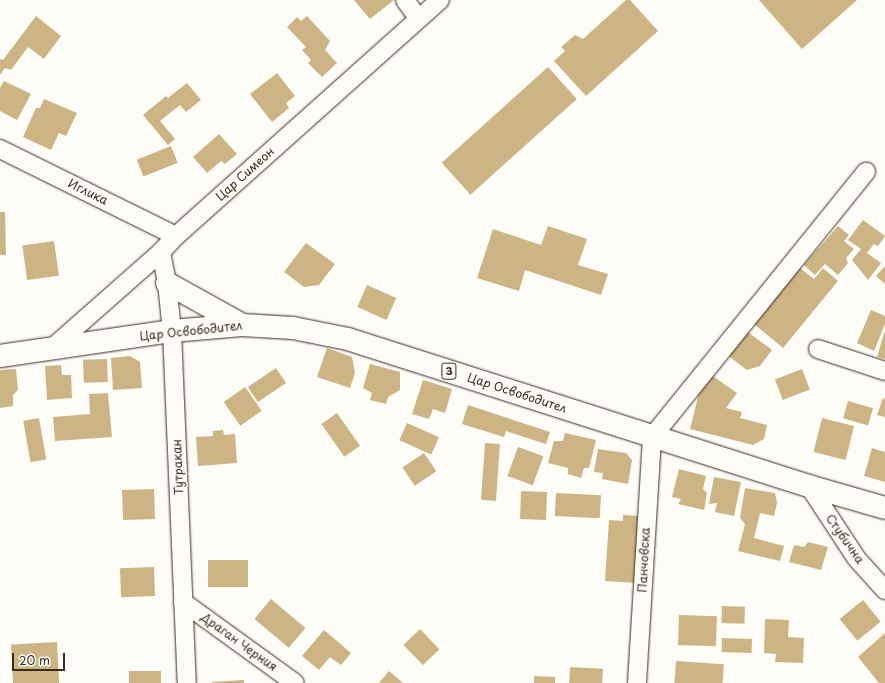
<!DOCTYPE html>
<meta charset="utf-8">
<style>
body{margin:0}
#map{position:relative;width:885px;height:683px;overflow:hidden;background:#fdfcf7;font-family:"Playpen Sans",sans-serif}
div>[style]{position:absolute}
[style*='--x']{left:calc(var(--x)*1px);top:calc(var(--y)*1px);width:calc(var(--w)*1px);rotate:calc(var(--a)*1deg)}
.building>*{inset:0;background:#cdb484;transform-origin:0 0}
.roads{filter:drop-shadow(0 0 1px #3b2a1e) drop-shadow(0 0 1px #3b2a1e)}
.minor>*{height:18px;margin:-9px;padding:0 9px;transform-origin:9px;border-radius:9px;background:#fdfcf7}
.primary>*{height:22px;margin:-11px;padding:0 11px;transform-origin:11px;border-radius:11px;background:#fdfcf7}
span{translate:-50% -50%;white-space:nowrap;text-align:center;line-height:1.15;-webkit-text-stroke:3px #fdfcf7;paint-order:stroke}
.shield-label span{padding:1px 3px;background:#fdfcf7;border:1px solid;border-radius:3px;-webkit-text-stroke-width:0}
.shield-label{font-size:11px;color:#3b2a1e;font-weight:700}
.street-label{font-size:12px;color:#3b2a1e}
.scale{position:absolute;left:12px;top:653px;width:53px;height:18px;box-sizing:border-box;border:2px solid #3b2a1e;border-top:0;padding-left:5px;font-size:12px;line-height:14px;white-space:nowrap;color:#3b2a1e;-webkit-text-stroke:3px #fdfcf7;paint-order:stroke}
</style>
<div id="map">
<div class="building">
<i style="clip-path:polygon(354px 0,394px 0,370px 19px)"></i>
<i style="clip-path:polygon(626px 0,630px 0,658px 31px,586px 96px,554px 61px,565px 51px,561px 47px,575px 35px,583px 39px)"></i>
<i style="clip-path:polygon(759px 0,857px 0,802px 49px)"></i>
<i style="clip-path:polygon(36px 16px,61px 36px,44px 59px,28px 47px,11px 70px,5px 68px,0 75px,0 59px,3px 60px)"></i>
<i style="clip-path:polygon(307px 16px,330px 41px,325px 50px,337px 63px,322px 77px,308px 63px,311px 60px,302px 50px,306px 47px,287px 27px,297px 17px,301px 21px)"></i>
<i style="left:548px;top:67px;width:43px;height:143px;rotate:48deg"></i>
<i style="clip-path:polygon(277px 73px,295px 96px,286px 103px,289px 108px,272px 122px,250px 94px)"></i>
<i style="clip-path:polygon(4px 81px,31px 94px,17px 120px,0 111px,0 88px)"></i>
<i style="clip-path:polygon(187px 83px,201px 100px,186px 112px,180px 105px,160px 121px,175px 139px,168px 145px,143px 115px,166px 96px,168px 98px)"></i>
<i style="clip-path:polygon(44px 99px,77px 113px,66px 136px,59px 133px,51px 150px,23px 137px,36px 108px,40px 108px)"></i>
<i style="clip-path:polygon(219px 134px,237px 154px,225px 164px,221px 161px,207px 173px,193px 157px)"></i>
<i style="left:171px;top:146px;width:18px;height:37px;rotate:68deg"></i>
<i style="clip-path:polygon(0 212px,5px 212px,6px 255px,0 255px)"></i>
<i style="clip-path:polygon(863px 220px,885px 236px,878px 246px,874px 244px,867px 253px,881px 263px,868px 280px,852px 260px,861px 249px,848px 240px)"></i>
<i style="clip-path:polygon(548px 226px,587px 239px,578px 265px,608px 274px,601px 295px,525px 270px,519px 291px,477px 278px,493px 229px,541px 245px)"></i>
<i style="clip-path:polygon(838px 226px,849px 235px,844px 241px,854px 249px,846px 258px,848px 263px,838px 275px,825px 264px,815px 275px,804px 265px)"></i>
<i style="left:54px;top:241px;width:35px;height:32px;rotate:82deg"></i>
<i style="clip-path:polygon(306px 243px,335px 264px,319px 285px,304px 287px,284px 272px)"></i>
<i style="clip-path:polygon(885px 266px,885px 284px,876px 276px)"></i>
<i style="clip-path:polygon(800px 268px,814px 279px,823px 268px,838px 281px,783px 348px,754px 324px)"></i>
<i style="left:367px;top:285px;width:32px;height:24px;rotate:24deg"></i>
<i style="clip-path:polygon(871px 310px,885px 316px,885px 324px,874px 351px,857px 343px)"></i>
<i style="clip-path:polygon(745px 330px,772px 350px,760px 366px,747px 370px,726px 354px)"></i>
<i style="clip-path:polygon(885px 330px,885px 359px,877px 357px)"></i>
<i style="clip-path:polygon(327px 348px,352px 357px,355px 373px,350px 388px,317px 377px)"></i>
<i style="clip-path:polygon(130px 356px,140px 362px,142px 388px,113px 390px,111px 358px)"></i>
<i style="left:107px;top:359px;width:23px;height:24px;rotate:88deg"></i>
<i style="clip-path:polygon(370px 364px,400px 372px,400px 390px,388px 397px,386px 404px,370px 400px,372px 393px,363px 388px)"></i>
<i style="clip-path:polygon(61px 365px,62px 375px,71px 375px,72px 398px,47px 400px,45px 366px)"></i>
<i style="left:276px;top:368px;width:18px;height:34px;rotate:56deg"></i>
<i style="clip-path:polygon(16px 369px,18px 390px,13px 395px,13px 406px,0 408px,0 370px)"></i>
<i style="left:802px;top:369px;width:22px;height:29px;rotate:69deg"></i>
<i style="clip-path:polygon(710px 374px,737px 393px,726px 408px,742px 412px,740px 418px,767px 425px,764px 439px,753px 445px,690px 429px,700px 389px)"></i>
<i style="clip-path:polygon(423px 380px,452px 389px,445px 413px,433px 409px,429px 419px,412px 414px)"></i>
<i style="left:245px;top:387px;width:29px;height:26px;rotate:55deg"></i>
<i style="clip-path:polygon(108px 393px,112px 437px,55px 441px,53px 417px,90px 414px,89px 394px)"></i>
<i style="clip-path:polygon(883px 398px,885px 399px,885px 417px,877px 415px)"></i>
<i style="left:848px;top:401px;width:26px;height:18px;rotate:16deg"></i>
<i style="clip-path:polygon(468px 405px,550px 432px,546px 444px,506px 431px,504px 437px,462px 424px)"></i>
<i style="left:337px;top:413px;width:40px;height:19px;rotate:55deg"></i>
<i style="left:39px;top:418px;width:42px;height:16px;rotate:80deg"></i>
<i style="left:822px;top:418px;width:33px;height:35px;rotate:14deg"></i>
<i style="left:407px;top:423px;width:35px;height:19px;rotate:24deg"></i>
<i style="clip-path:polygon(223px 430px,224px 435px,235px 434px,237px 463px,198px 466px,196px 437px,213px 436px,213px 431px)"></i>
<i style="clip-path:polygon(565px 433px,596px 440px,589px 468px,584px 468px,581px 478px,568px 474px,568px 468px,548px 463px,554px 441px,563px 441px)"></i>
<i style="left:485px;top:443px;width:15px;height:57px;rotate:4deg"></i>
<i style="left:518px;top:447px;width:27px;height:31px;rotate:20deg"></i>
<i style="clip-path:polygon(872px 448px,885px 452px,885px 482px,864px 476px)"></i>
<i style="clip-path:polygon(598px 449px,626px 453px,632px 460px,628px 484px,602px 479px,603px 473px,594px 472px)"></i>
<i style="left:424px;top:453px;width:22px;height:26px;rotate:56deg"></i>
<i style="clip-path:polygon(679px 469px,706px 476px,703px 489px,707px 493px,704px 510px,678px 504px,681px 499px,672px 497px)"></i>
<i style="clip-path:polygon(714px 477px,741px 482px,734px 516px,715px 512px,717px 503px,709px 504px)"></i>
<i style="clip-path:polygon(745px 488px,775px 493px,777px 503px,774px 516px,760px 513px,754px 538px,784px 546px,780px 561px,738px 551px,745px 524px,740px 518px)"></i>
<i style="left:154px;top:489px;width:30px;height:32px;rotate:88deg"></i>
<i style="left:521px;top:491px;width:26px;height:28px;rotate:2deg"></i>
<i style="left:556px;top:493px;width:45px;height:23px;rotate:3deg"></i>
<i style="clip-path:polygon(623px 515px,641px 516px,636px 583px,605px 581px,609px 520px,623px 521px)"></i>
<i style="clip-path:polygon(808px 542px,828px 547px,821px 570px,789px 562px,794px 545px,804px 547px)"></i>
<i style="left:208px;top:560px;width:40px;height:27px"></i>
<i style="left:154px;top:567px;width:29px;height:34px;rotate:88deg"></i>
<i style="left:271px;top:599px;width:45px;height:26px;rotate:40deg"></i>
<i style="left:863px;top:600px;width:28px;height:30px;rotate:51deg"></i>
<i style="left:722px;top:606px;width:23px;height:17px;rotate:2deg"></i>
<i style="left:679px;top:615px;width:38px;height:30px;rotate:2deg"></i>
<i style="clip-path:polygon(765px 619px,789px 620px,788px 637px,804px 638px,803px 663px,775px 662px,776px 654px,764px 653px)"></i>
<i style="left:420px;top:629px;width:28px;height:23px;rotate:46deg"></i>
<i style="clip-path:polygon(324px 630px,351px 653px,341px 665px,330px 657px,319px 670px,302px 656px)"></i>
<i style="clip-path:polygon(885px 633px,885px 683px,879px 683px,858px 657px)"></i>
<i style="left:722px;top:638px;width:30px;height:14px;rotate:2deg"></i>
<i style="left:57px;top:642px;width:41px;height:46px;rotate:87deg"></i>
<i style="left:676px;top:661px;width:48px;height:22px;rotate:4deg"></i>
<i style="left:570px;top:667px;width:33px;height:16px;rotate:3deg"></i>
<i style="left:161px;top:671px;width:12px;height:32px;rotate:90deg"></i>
<i style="clip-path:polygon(389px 671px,403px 683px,379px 683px)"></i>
<i style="clip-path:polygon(534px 676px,555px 677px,555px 683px,534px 683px)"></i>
<i style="clip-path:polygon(244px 680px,244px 683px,212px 683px,212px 682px)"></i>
</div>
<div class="roads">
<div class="minor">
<i style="--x:405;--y:0;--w:22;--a:54"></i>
<i style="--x:0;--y:149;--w:196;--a:26.3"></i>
<i style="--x:161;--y:252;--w:32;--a:79"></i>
<i style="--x:167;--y:283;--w:48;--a:84.1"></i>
<i style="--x:172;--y:331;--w:352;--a:87.6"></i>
<i style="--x:51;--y:349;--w:147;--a:-41.4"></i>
<i style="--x:161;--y:252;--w:22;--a:-47"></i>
<i style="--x:176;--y:236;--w:354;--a:-41.8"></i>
<i style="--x:818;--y:349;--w:71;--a:18.2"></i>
<i style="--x:809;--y:486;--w:87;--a:56.7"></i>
<i style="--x:857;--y:559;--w:42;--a:47.9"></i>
<i style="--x:183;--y:602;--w:138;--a:35.9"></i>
<i style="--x:637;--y:683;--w:246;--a:-86.5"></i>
<i style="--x:652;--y:437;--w:341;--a:-51.1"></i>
</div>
<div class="primary">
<i style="--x:167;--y:283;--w:86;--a:29.2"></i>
<i style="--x:0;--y:356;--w:174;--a:-8.3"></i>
<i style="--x:172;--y:331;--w:70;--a:-4.9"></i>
<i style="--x:242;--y:325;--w:51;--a:3.4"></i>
<i style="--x:293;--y:328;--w:56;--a:11.3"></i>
<i style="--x:348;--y:339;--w:484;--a:17.7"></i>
<i style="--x:809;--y:486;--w:79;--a:16.1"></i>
</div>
</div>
<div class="shield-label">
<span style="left:449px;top:371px">3</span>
</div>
<div class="street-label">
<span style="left:245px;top:174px;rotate:-42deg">Цар Симеон</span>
<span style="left:88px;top:192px;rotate:26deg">Иглика</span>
<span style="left:191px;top:331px;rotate:-6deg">Цар Освободител</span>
<span style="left:517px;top:393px;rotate:18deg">Цар Освободител</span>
<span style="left:178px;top:467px;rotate:-92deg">Тутракан</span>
<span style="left:845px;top:539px;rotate:55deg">Стубична</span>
<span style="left:644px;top:560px;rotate:-87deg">Панчовска</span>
<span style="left:239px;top:642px;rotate:36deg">Драган Черния</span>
</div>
<div class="scale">20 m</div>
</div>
